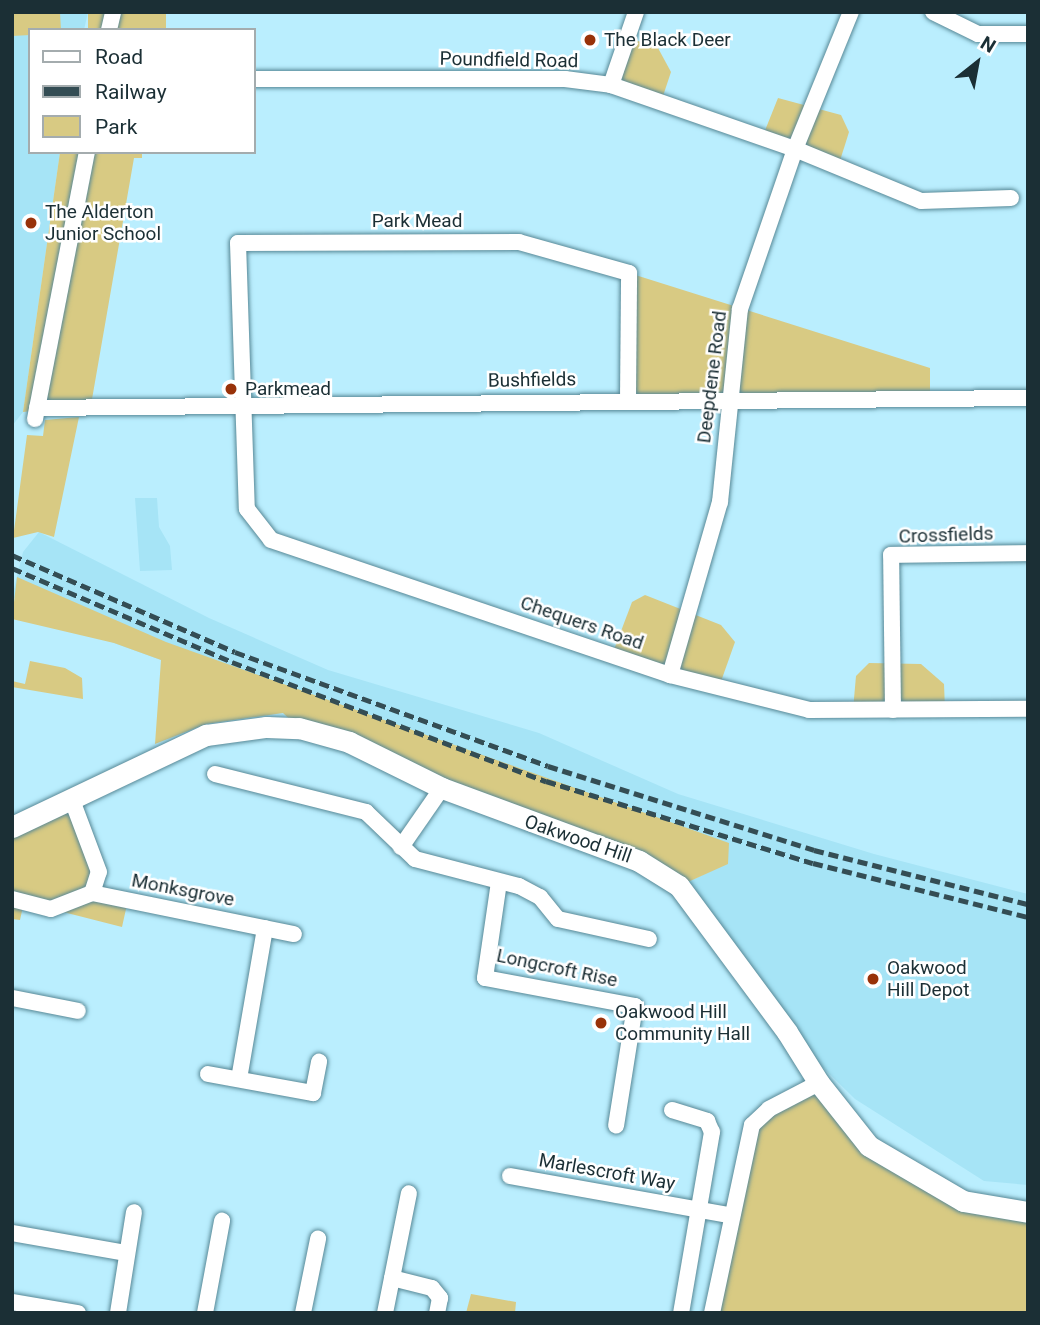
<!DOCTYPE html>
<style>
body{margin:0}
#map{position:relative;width:1040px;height:1325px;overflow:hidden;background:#baeefe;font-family:Roboto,sans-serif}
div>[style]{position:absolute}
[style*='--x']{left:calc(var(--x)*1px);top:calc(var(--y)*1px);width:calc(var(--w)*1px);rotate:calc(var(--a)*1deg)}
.built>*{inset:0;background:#a6e4f6}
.green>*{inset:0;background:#d8ca83;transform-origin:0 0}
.roads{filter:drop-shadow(0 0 2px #578896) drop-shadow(0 0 2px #578896)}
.minor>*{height:16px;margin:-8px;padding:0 8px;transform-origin:8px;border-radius:8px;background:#fff}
.tertiary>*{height:21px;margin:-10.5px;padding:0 10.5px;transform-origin:10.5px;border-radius:10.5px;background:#fff}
.rail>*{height:5px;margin-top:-2.5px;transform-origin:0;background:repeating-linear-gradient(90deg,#344d54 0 10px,transparent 0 15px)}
.dots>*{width:19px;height:19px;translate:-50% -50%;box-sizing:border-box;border:4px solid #fff;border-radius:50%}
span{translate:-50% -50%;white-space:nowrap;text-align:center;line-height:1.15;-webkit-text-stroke:5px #fff;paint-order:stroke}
.poi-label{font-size:19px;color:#1b2f35}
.left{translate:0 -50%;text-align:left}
.street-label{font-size:19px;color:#1b2f35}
.frame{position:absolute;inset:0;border:14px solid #1b2f35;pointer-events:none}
.legend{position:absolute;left:28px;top:28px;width:228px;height:126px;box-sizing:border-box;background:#fff;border:2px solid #a4acae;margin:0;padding:9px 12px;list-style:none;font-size:21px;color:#1b2f35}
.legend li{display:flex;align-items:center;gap:14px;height:35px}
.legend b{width:35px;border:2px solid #a4acae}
.north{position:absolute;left:942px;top:28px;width:70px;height:70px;-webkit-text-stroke:5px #fff;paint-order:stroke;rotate:31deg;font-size:19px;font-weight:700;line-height:28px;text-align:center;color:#1b2f35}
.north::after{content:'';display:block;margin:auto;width:24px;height:32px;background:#1b2f35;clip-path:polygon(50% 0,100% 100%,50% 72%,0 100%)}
</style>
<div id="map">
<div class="built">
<i style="clip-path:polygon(12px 12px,88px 12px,84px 30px,30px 30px,30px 152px,60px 152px,23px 412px,12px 426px)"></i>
<i style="clip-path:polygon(135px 498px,157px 498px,159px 527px,170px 546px,172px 570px,140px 571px)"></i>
<i style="clip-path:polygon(39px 532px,209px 618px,328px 670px,539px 733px,678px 794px,874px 854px,1028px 894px,1028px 1185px,984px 1181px,855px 1099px,787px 1032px,679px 886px,726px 864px,114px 643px,12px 597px,23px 552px)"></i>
</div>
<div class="green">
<i style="clip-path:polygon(12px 12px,60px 12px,61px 30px,30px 30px,30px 35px,12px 36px)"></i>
<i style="left:88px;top:12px;width:78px;height:18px"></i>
<i style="clip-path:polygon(627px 37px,658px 48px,671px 72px,661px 102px,611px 85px)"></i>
<i style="clip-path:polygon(778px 98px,841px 115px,849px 132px,838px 167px,762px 138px)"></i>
<i style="clip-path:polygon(60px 152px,142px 152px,142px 158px,134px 158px,91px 405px,23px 412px)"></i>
<i style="clip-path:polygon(629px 273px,930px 368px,930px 398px,628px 399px)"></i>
<i style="clip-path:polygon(79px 417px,54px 537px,38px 532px,13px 538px,27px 435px,43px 436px,45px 420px)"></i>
<i style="clip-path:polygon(17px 577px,166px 642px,729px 843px,728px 864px,679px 886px,299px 728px,283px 713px,206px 724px,155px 744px,161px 660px,114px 643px,12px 619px)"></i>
<i style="clip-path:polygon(645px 595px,721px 625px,735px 642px,719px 687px,612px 655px,632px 602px)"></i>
<i style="clip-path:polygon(30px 661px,65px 668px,82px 678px,83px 699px,12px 687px,12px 681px,25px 684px)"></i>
<i style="clip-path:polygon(869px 663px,921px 664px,944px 684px,945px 710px,853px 710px,856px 676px)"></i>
<i style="clip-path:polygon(72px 800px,91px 847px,92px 893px,128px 900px,122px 927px,24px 902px,20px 920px,12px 919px,12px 827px)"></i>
<i style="clip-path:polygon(819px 1083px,869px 1146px,963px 1201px,1028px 1212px,1028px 1313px,712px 1313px,752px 1125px)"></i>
<i style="clip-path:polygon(471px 1294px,516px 1302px,515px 1313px,466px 1313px)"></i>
</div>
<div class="roads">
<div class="minor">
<i style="--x:933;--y:12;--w:50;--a:26.1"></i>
<i style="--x:978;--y:34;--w:50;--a:0"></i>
<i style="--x:109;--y:30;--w:18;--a:-77"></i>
<i style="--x:254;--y:79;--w:311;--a:0"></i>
<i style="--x:565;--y:79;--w:46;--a:7.4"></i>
<i style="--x:611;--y:85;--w:195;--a:19.2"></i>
<i style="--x:795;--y:149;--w:136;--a:22.4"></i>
<i style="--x:921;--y:201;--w:90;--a:-1.9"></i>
<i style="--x:611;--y:85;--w:77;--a:-71.1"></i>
<i style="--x:628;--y:399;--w:126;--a:-89.5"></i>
<i style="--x:629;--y:273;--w:114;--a:-164.3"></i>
<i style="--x:519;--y:242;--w:281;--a:179.8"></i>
<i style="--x:238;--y:243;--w:266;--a:88.1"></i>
<i style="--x:247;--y:509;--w:39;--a:52"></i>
<i style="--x:271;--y:540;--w:421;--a:18.7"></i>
<i style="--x:670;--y:675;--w:143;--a:14.1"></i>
<i style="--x:809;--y:710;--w:219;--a:-0.3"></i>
<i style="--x:37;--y:408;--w:991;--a:-0.58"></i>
<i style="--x:35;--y:419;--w:272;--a:-79"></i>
<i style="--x:670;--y:675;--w:180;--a:-73.9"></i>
<i style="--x:720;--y:502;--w:194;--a:-84.1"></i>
<i style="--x:740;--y:309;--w:169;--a:-71"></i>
<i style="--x:795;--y:149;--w:148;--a:-67.8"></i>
<i style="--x:893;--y:710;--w:155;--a:-90.7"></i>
<i style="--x:891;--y:555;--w:137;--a:-0.8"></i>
<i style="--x:215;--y:774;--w:156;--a:14.1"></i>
<i style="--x:366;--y:812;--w:68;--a:43.8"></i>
<i style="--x:415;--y:859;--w:107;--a:14.6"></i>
<i style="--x:519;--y:886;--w:24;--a:28"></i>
<i style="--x:540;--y:897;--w:28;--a:51"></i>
<i style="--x:558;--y:919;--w:93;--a:12.4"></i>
<i style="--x:401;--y:847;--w:72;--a:-55.2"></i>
<i style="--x:499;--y:882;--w:97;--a:98.3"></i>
<i style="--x:485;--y:978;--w:153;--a:10.6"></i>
<i style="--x:635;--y:1006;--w:121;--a:99"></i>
<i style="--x:92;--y:893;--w:206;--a:11.5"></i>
<i style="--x:12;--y:899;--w:40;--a:14.4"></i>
<i style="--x:51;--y:909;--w:44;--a:-21.3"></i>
<i style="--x:92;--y:893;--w:22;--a:-72"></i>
<i style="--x:99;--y:872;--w:77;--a:-110.6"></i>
<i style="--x:12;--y:998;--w:67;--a:11.1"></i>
<i style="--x:208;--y:1074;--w:107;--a:10.3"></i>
<i style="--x:313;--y:1093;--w:32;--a:-79"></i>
<i style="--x:239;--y:1079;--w:153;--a:-80.2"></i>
<i style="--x:672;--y:1110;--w:37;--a:17"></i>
<i style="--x:707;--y:1121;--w:12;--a:66"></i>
<i style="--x:712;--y:1132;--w:184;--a:99.7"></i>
<i style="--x:510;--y:1176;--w:223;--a:10.1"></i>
<i style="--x:12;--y:1233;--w:115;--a:10"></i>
<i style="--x:392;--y:1278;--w:41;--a:14"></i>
<i style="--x:432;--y:1288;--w:13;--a:51"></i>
<i style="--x:440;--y:1298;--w:15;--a:101"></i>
<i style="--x:12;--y:1302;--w:67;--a:9.5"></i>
<i style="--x:118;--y:1313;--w:102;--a:-81"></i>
<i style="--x:205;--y:1313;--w:94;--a:-79.5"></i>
<i style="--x:303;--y:1313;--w:76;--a:-78.5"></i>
<i style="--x:385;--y:1313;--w:122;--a:-78.7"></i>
<i style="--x:712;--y:1313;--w:192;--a:-78"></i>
<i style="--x:752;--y:1125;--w:23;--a:-43"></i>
<i style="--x:769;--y:1109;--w:56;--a:-27.5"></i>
</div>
<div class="tertiary">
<i style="--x:12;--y:827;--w:215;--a:-25.4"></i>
<i style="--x:206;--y:735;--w:61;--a:-7.6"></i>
<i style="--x:266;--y:727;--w:33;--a:2"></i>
<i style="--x:299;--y:728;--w:52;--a:15.6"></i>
<i style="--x:349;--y:742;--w:104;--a:26.3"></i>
<i style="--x:442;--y:788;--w:210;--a:20.3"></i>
<i style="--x:639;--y:861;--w:47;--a:32"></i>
<i style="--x:679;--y:886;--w:182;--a:53.5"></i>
<i style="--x:787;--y:1032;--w:60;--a:57.9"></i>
<i style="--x:819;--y:1083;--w:80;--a:51.6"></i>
<i style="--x:869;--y:1146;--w:109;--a:30.3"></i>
<i style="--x:963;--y:1201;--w:66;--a:9.6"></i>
</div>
</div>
<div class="rail">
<i style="--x:12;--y:555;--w:243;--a:23.5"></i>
<i style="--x:235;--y:652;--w:333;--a:20"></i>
<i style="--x:548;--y:766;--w:279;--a:17.5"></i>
<i style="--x:814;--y:850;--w:221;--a:14.2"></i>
<i style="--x:12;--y:568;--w:239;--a:23.1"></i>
<i style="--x:232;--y:662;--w:336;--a:20.8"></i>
<i style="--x:546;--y:781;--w:279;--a:17.1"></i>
<i style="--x:813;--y:863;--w:222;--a:14.1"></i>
</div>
<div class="dots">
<i style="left:590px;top:40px;background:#983209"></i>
<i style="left:31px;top:223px;background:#983209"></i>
<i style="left:231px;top:389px;background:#983209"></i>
<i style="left:873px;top:979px;background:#983209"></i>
<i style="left:601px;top:1023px;background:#983209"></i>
</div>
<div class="poi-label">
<span class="left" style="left:604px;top:40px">The Black Deer</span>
<span class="left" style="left:45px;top:223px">The Alderton<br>Junior School</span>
<span class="left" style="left:245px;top:389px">Parkmead</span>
<span class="left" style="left:887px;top:979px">Oakwood<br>Hill Depot</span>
<span class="left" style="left:615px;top:1023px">Oakwood Hill<br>Community Hall</span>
</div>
<div class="street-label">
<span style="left:509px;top:60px;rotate:1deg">Poundfield Road</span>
<span style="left:417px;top:221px">Park Mead</span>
<span style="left:712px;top:377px;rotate:-83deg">Deepdene Road</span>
<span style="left:532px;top:380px;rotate:-1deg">Bushfields</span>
<span style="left:946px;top:535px;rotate:-2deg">Crossfields</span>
<span style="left:582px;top:623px;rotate:19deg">Chequers Road</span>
<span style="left:578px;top:839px;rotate:19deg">Oakwood Hill</span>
<span style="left:183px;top:890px;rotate:11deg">Monksgrove</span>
<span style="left:557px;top:968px;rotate:12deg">Longcroft Rise</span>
<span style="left:607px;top:1172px;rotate:10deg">Marlescroft Way</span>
</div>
<div class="frame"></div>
<ul class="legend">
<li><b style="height:9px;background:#fff"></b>Road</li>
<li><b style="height:9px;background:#344d54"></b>Railway</li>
<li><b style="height:19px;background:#d8ca83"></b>Park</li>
</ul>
<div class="north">N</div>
</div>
